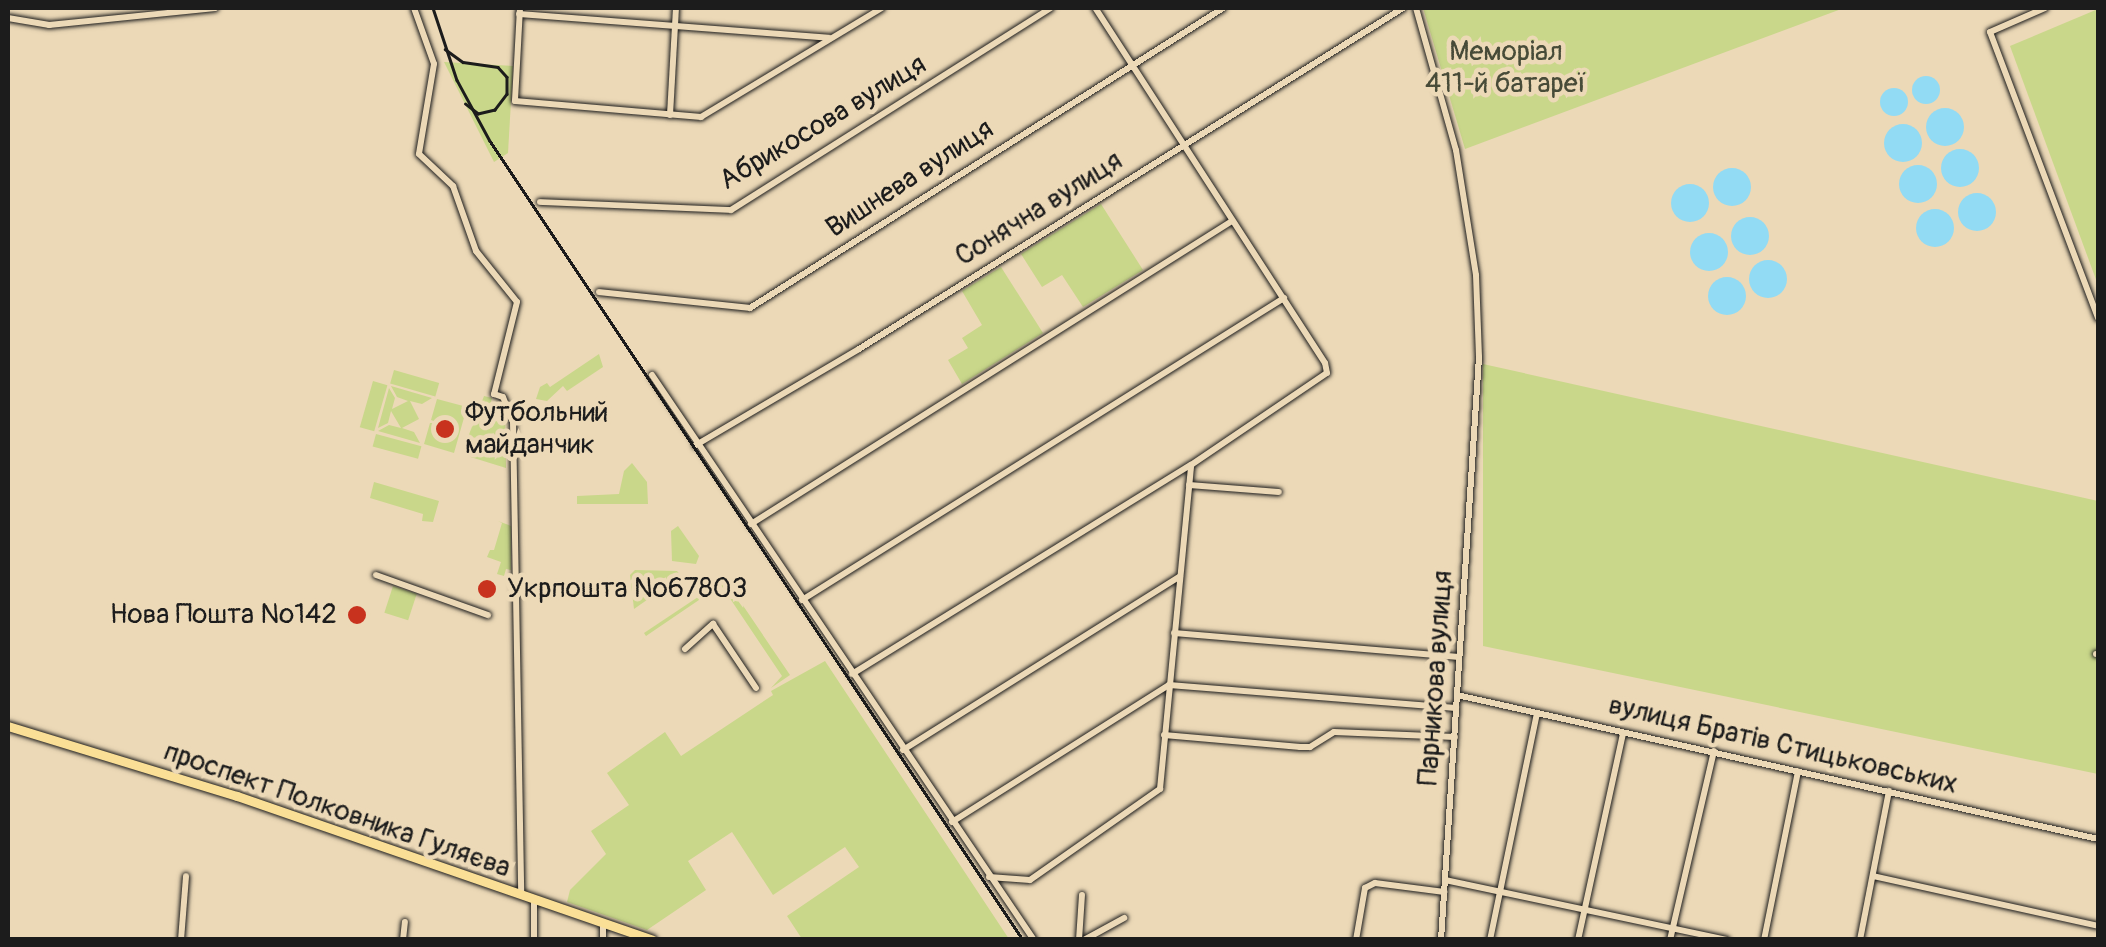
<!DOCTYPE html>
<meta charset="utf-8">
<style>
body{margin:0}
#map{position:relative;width:2106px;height:947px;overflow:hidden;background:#ecd9b7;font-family:Pangolin,sans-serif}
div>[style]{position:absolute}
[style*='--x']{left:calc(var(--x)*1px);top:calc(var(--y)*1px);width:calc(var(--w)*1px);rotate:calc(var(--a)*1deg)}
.green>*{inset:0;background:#c9d78a;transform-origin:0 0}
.water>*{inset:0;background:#92dbf4}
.round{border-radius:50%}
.roads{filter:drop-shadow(0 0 2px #1c1c1c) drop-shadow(0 0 2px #1c1c1c)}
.minor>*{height:6px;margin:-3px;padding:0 3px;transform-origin:3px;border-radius:3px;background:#ecd9b7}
.major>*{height:9px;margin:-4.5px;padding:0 4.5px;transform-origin:4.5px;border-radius:4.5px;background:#fadf96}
.tram>*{height:2.5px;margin:-1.25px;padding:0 1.25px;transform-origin:1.25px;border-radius:1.25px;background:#1c1c1c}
.dots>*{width:28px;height:28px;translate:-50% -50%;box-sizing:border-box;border:5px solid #ecd9b7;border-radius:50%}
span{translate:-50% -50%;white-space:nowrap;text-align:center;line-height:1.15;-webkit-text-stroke:9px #ecd9b7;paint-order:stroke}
.park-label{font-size:28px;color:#474b38}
.street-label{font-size:28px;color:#1c1c1c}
.poi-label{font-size:28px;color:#1c1c1c}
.left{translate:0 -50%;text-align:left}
.right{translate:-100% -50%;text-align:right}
.frame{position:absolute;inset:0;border:10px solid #1c1c1c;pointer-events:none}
</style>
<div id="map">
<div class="green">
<i style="clip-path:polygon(1423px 8px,1844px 8px,1465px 149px)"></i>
<i style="clip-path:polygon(2098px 9px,2098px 285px,2010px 46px)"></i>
<i style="clip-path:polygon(444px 62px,513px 66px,508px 153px,494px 162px)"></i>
<i style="clip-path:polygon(1101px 204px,1143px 270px,1083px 307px,1062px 275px,1042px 287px,1021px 254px)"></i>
<i style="clip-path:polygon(1001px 267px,1043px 333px,962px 384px,948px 360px,968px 348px,962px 338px,982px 325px,962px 291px)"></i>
<i style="clip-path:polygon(599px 354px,603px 367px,567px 391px,563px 386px,547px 401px,536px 399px,540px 387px,547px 383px,550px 387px)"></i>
<i style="clip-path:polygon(1483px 364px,2098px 501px,2098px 774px,1483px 646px)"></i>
<i style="left:394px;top:370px;width:47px;height:14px;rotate:16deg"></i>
<i style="left:373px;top:381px;width:15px;height:48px;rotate:16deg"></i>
<i style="clip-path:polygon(391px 386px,432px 398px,422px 404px,410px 401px,419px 419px,402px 428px,414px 432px,420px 443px,378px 431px,389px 425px,401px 428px,391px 411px,388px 423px,378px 428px,389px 388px,395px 398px,392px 409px,408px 401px,397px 397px)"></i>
<i style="clip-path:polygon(484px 396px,492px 398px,490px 406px,505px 411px,506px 468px,464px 455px,466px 442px,494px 454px,498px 440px,468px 437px)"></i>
<i style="clip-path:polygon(437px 399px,467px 407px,454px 453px,424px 444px,430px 423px,439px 423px,431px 420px)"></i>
<i style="left:376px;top:434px;width:47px;height:13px;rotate:15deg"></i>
<i style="clip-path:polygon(632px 463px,647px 482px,648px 504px,577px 504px,577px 496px,619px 494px,624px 471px)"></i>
<i style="clip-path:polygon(374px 482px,439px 501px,433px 522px,422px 521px,423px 514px,370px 498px)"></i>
<i style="clip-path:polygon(498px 521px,511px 526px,511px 570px,506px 569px,504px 576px,497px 574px,501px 562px,487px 557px,490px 550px,494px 550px,502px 523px)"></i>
<i style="clip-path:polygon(678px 526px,699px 556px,696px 564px,672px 561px,671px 531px)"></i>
<i style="clip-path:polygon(635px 570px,677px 571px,681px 576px,634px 609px,630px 575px)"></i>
<i style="clip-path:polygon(725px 579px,790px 675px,771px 688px,782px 676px,721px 585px,646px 636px,644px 633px)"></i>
<i style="left:393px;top:586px;width:25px;height:28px;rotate:18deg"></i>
<i style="clip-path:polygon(825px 661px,1009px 939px,802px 939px,787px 916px,859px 867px,845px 847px,773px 895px,732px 832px,688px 861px,706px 890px,647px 930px,567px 902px,570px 890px,606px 854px,591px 831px,629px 805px,607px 773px,665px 732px,681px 756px,773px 695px,771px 691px)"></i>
</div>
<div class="water">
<i class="round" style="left:1912px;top:76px;width:28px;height:28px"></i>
<i class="round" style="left:1880px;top:88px;width:28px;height:28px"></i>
<i class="round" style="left:1926px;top:108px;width:38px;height:38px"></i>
<i class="round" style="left:1884px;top:124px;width:38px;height:38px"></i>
<i class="round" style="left:1941px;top:149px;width:38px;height:38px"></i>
<i class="round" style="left:1899px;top:165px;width:38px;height:38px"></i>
<i class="round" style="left:1713px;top:168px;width:38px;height:38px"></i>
<i class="round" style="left:1671px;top:184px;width:38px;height:38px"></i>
<i class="round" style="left:1958px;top:193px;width:38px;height:38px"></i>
<i class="round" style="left:1916px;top:209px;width:38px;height:38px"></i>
<i class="round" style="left:1731px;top:217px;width:38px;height:38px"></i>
<i class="round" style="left:1690px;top:233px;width:38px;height:38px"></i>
<i class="round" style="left:1749px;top:260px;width:38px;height:38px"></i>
<i class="round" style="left:1708px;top:277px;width:38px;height:38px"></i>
</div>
<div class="roads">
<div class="minor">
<i style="--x:414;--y:8;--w:59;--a:70.3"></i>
<i style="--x:434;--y:64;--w:91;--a:99.5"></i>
<i style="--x:419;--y:154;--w:47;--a:43.3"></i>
<i style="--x:453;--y:186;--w:69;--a:70.5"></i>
<i style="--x:476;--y:251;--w:65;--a:51.2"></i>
<i style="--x:517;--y:302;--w:95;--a:104"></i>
<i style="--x:494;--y:394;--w:9;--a:18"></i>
<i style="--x:503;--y:397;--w:27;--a:68"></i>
<i style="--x:513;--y:422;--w:472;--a:89"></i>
<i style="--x:520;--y:8;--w:93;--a:93.1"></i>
<i style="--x:515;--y:101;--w:187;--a:4.9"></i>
<i style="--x:701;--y:117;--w:211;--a:-31.1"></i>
<i style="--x:1416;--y:8;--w:148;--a:74.3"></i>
<i style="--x:1456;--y:150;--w:127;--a:80.9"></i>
<i style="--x:1476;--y:275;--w:82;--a:87.9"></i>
<i style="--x:1479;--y:357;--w:584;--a:93.73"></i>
<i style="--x:2045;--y:8;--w:60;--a:156.4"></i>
<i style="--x:1990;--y:32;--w:306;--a:69.3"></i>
<i style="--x:519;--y:14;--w:311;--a:4.4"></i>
<i style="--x:8;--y:18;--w:42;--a:9.7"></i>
<i style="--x:49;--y:25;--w:167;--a:-5.8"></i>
<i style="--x:670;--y:115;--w:107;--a:-86.8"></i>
<i style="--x:540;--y:202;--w:191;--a:2.4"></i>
<i style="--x:731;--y:210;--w:378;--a:-32.3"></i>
<i style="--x:599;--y:292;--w:152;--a:6"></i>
<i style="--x:750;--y:308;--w:560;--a:-32.38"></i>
<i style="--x:652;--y:375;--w:682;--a:55.94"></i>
<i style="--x:696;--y:445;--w:189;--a:-30.5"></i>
<i style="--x:859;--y:349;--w:642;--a:-32.08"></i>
<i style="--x:1189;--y:485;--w:90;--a:4.4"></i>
<i style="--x:751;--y:524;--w:568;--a:-32.21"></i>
<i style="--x:376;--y:575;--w:119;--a:19.7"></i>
<i style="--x:802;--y:600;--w:569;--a:-32.07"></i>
<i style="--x:1174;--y:633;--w:286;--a:4.8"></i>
<i style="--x:685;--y:649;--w:38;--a:-42"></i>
<i style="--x:713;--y:624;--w:77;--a:56.1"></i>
<i style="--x:2096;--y:654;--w:2;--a:0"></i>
<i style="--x:852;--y:674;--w:398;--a:-31.7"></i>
<i style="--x:1191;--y:465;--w:164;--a:-34.1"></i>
<i style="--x:1327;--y:373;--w:10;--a:-101"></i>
<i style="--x:1325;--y:363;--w:423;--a:-122.9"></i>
<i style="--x:1457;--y:695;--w:657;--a:12.66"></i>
<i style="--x:1164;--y:735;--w:137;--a:5"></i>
<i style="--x:1300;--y:747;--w:10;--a:0"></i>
<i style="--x:1310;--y:747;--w:28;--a:-32"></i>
<i style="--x:1334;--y:732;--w:121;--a:2.4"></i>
<i style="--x:903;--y:750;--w:327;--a:-32.1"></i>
<i style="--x:952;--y:822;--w:257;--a:-32.3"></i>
<i style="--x:1169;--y:685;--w:288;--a:4.6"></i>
<i style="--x:1873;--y:876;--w:230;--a:12.5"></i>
<i style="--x:989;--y:877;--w:41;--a:4.2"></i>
<i style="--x:1030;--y:880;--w:159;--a:-35"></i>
<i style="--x:1160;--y:789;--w:325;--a:-84.5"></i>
<i style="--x:1445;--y:880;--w:288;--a:12"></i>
<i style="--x:534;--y:900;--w:40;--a:90"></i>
<i style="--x:603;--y:923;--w:17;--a:90"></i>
<i style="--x:181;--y:940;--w:64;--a:-85.5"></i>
<i style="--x:403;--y:940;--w:18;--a:-84"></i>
<i style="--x:1079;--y:940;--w:45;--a:-86.2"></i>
<i style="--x:1084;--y:940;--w:46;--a:-28.8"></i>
<i style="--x:1356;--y:940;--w:53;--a:-80.2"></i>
<i style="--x:1365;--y:888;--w:11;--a:-27"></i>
<i style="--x:1375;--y:883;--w:70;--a:7.4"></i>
<i style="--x:1490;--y:940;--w:232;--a:-78.3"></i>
<i style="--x:1578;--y:940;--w:212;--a:-77.7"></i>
<i style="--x:1670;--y:940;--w:194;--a:-76.9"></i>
<i style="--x:1764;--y:940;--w:172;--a:-78.6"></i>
<i style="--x:1860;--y:940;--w:152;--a:-79"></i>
</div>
<div class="major">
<i style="--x:8;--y:726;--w:239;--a:17"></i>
<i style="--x:237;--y:796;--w:439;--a:19.1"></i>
</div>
</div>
<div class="tram">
<i style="--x:433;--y:8;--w:76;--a:71.6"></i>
<i style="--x:457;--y:80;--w:69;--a:61.6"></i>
<i style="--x:490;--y:141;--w:960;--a:56.29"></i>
<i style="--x:445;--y:49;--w:22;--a:36"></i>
<i style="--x:463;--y:62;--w:35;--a:8"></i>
<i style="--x:498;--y:67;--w:13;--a:48"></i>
<i style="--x:507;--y:77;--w:17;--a:90"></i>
<i style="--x:507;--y:94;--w:20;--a:127"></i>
<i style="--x:495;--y:110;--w:17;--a:167"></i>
<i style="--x:478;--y:114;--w:16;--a:-142"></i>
</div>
<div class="dots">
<i style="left:445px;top:429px;background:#c8321e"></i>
<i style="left:487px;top:589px;background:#c8321e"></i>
<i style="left:357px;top:615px;background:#c8321e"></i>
</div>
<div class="park-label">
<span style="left:1506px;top:68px">Меморіал<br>411-й батареї</span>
</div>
<div class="street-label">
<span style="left:823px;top:123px;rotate:-31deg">Абрикосова вулиця</span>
<span style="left:910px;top:179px;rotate:-33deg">Вишнева вулиця</span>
<span style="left:1039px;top:209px;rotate:-32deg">Сонячна вулиця</span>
<span style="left:1436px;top:678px;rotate:-86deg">Парникова вулиця</span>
<span style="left:1783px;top:745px;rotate:13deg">вулиця Братів Стицьковських</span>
<span style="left:337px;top:810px;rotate:19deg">проспект Полковника Гуляєва</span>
</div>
<div class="poi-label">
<span class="left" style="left:465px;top:429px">Футбольний<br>майданчик</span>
<span class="left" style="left:507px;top:589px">Укрпошта №67803</span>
<span class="right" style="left:337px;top:615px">Нова Пошта №142</span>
</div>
<div class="frame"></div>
</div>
